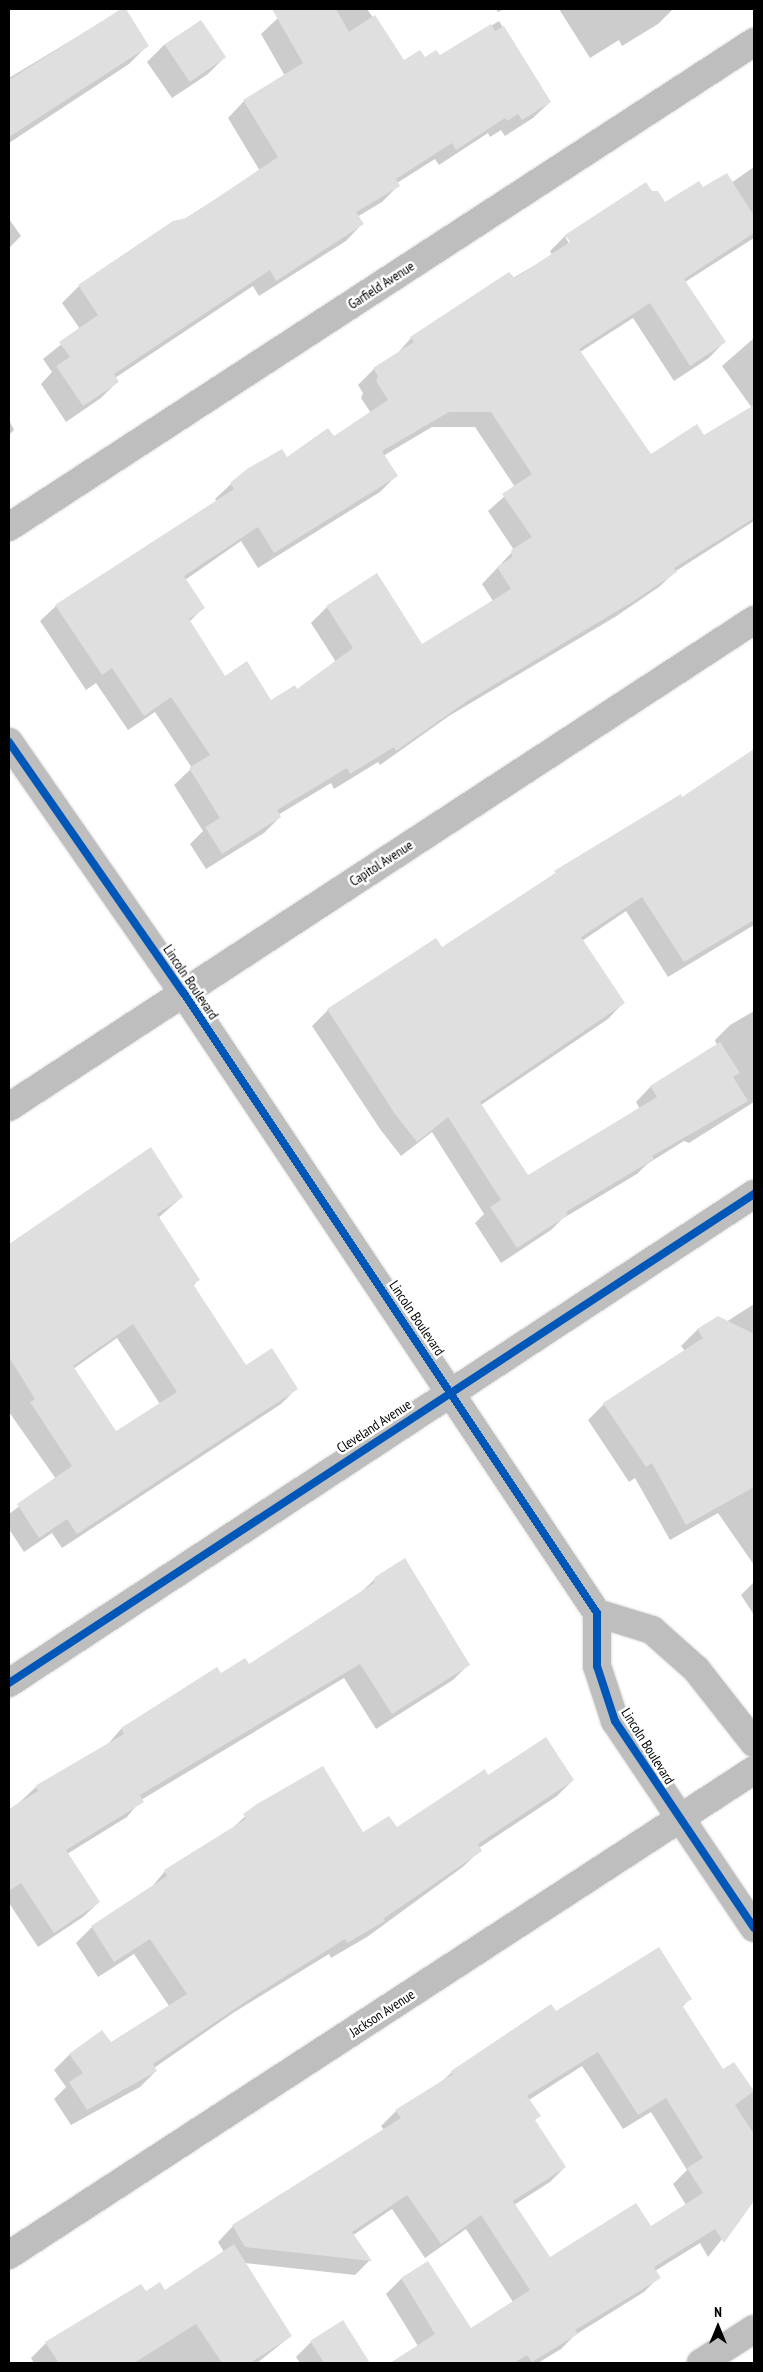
<!DOCTYPE html>
<style>
body{margin:0}
#map{position:relative;width:763px;height:2372px;overflow:hidden;background:#fff;font-family:"PT Sans Narrow",sans-serif}
div>[style]{position:absolute}
[style*='--x']{left:calc(var(--x)*1px);top:calc(var(--y)*1px);width:calc(var(--w)*1px);rotate:calc(var(--a)*1deg)}
.shadow>*{inset:0;background:#0003}
.building>*{inset:0;background:#dfdfdf;transform-origin:0 0}
.roads{filter:drop-shadow(0 0 1px #dbdbdb) drop-shadow(0 0 1px #dbdbdb)}
.minor>*{height:28px;margin:-14px;padding:0 14px;transform-origin:14px;border-radius:14px;background:#bebebe}
.major>*{height:28px;margin:-14px;padding:0 14px;transform-origin:14px;border-radius:14px;background:#bebebe}
.cycleway>*{height:8px;margin:-4px;padding:0 4px;transform-origin:4px;border-radius:4px;background:#0057b8}
span{translate:-50% -50%;white-space:nowrap;text-align:center;line-height:1.15;-webkit-text-stroke:5px #fff;paint-order:stroke}
.street-label{font-size:14px;color:#000}
.frame{position:absolute;inset:0;border:10px solid #000;pointer-events:none}
.north{position:absolute;left:693px;top:2302px;width:50px;height:50px;-webkit-text-stroke:4px #fff;paint-order:stroke;rotate:0deg;font-size:14px;font-weight:700;line-height:20px;text-align:center;color:#000}
.north::after{content:'';display:block;margin:auto;width:18px;height:22px;background:#000;clip-path:polygon(50% 0,100% 100%,50% 72%,0 100%)}
</style>
<div id="map">
<div class="shadow">
<i style="clip-path:polygon(123px 9px,147px 46px,129px 64px,9px 143px,9px 78px)"></i>
<i style="clip-path:polygon(294px 9px,367px 9px,404px 62px,439px 57px,499px 21px,550px 102px,533px 118px,505px 136px,501px 130px,490px 137px,488px 133px,439px 165px,435px 159px,397px 183px,398px 186px,382px 202px,357px 217px,362px 224px,346px 241px,259px 296px,253px 286px,115px 378px,117px 382px,101px 398px,66px 422px,41px 384px,52px 372px,43px 359px,80px 329px,62px 303px,79px 286px,260px 171px,228px 118px,244px 101px,285px 76px,261px 34px,278px 18px)"></i>
<i style="clip-path:polygon(496px 9px,504px 9px,498px 12px)"></i>
<i style="clip-path:polygon(559px 9px,673px 9px,658px 24px,622px 46px,619px 40px,590px 58px)"></i>
<i style="clip-path:polygon(201px 21px,225px 57px,208px 74px,172px 98px,147px 62px,164px 45px)"></i>
<i style="clip-path:polygon(evenodd,754px 167px,754px 238px,685px 282px,724px 342px,709px 358px,674px 381px,633px 318px,580px 352px,651px 456px,703px 437px,752px 408px,722px 366px,754px 338px,754px 521px,676px 571px,659px 587px,615px 617px,449px 716px,380px 765px,378px 762px,334px 789px,331px 783px,278px 815px,280px 817px,264px 833px,206px 869px,190px 844px,203px 831px,174px 785px,192px 768px,155px 712px,128px 730px,96px 683px,86px 690px,40px 621px,56px 606px,217px 502px,215px 499px,231px 484px,333px 438px,371px 413px,361px 398px,363px 393px,358px 385px,374px 369px,396px 355px,411px 338px,552px 255px,550px 251px,565px 236px,645px 184px,665px 204px,703px 189px,731px 183px,754px 167px,565px 237px,568px 237px,574px 247px,572px 248px,565px 237px,754px 167px,432px 427px,475px 427px,515px 487px,488px 511px,514px 550px,482px 584px,493px 601px,422px 646px,327px 607px,311px 623px,336px 662px,297px 690px,271px 702px,224px 678px,189px 622px,203px 608px,185px 580px,241px 541px,258px 568px,380px 492px,396px 476px,383px 456px,432px 427px)"></i>
<i style="clip-path:polygon(9px 219px,21px 236px,9px 248px)"></i>
<i style="clip-path:polygon(9px 420px,14px 430px,9px 435px)"></i>
<i style="clip-path:polygon(754px 751px,754px 925px,668px 977px,626px 911px,582px 941px,623px 1003px,608px 1019px,481px 1105px,528px 1176px,640px 1109px,636px 1102px,651px 1086px,717px 1045px,715px 1040px,730px 1025px,754px 1011px,754px 1102px,689px 1143px,684px 1141px,647px 1164px,637px 1174px,562px 1219px,551px 1230px,501px 1263px,475px 1223px,484px 1214px,432px 1132px,401px 1156px,380px 1129px,312px 1026px,328px 1010px,436px 939px,442px 948px,601px 843px,682px 799px)"></i>
<i style="clip-path:polygon(evenodd,150px 1149px,182px 1197px,158px 1218px,198px 1280px,193px 1286px,245px 1367px,296px 1389px,281px 1404px,62px 1548px,52px 1533px,24px 1552px,9px 1529px,9px 1514px,56px 1479px,9px 1412px,9px 1246px,150px 1149px,117px 1338px,160px 1404px,115px 1433px,73px 1369px,117px 1338px)"></i>
<i style="clip-path:polygon(754px 1304px,754px 1413px,748px 1419px,754px 1429px,754px 1565px,718px 1513px,670px 1540px,635px 1478px,629px 1482px,588px 1420px,604px 1404px,685px 1351px,681px 1346px,697px 1330px,718px 1318px,726px 1322px)"></i>
<i style="clip-path:polygon(376px 1578px,468px 1665px,453px 1680px,376px 1729px,344px 1678px,141px 1800px,127px 1817px,67px 1854px,99px 1902px,83px 1917px,38px 1947px,9px 1903px,9px 1812px,36px 1787px,107px 1745px,121px 1729px,217px 1669px,221px 1675px,248px 1666px,360px 1593px)"></i>
<i style="clip-path:polygon(754px 1582px,754px 1615px,741px 1595px)"></i>
<i style="clip-path:polygon(488px 1776px,573px 1780px,557px 1796px,479px 1848px,480px 1850px,464px 1866px,367px 1937px,331px 1958px,329px 1954px,233px 2013px,154px 2068px,156px 2071px,140px 2087px,71px 2125px,54px 2099px,66px 2087px,54px 2070px,70px 2054px,110px 2044px,169px 2006px,134px 1954px,98px 1977px,76px 1943px,92px 1927px,150px 1889px,165px 1871px,228px 1832px,258px 1805px,362px 1834px,396px 1829px)"></i>
<i style="clip-path:polygon(evenodd,690px 1999px,682px 2007px,723px 2071px,734px 2063px,754px 2094px,754px 2204px,752px 2201px,708px 2257px,700px 2243px,655px 2271px,659px 2277px,644px 2292px,575px 2335px,561px 2349px,538px 2363px,392px 2363px,418px 2346px,386px 2294px,401px 2279px,428px 2263px,470px 2329px,513px 2302px,466px 2229px,425px 2258px,392px 2209px,352px 2236px,370px 2260px,355px 2275px,245px 2263px,291px 2336px,257px 2363px,34px 2363px,31px 2358px,46px 2343px,146px 2293px,165px 2292px,224px 2252px,218px 2242px,233px 2226px,384px 2130px,381px 2126px,396px 2111px,439px 2084px,452px 2072px,555px 2013px,690px 1999px,582px 2066px,623px 2129px,651px 2112px,687px 2170px,673px 2184px,686px 2205px,650px 2228px,549px 2259px,514px 2205px,550px 2182px,565px 2167px,534px 2121px,529px 2100px,582px 2066px)"></i>
<i style="clip-path:polygon(343px 2322px,368px 2363px,300px 2363px,296px 2357px,311px 2342px)"></i>
</div>
<div class="building">
<i style="clip-path:polygon(121px 9px,126px 9px,149px 46px,9px 137px,9px 80px)"></i>
<i style="clip-path:polygon(272px 9px,336px 9px,349px 32px,375px 15px,404px 60px,420px 50px,425px 57px,436px 50px,440px 55px,491px 24px,495px 31px,504px 26px,551px 102px,522px 120px,518px 114px,507px 121px,505px 118px,456px 150px,452px 143px,396px 179px,400px 186px,356px 212px,364px 224px,276px 281px,270px 270px,114px 374px,119px 382px,83px 406px,56px 366px,70px 357px,59px 342px,98px 315px,78px 285px,173px 221px,187px 218px,278px 157px,243px 100px,303px 63px)"></i>
<i style="left:201px;top:20px;width:45px;height:44px;rotate:56deg"></i>
<i style="clip-path:polygon(evenodd,727px 173px,754px 216px,754px 233px,684px 279px,726px 342px,690px 366px,650px 303px,579px 349px,651px 454px,697px 424px,704px 435px,754px 405px,754px 518px,674px 568px,677px 572px,632px 602px,467px 701px,396px 751px,394px 747px,350px 774px,347px 768px,277px 810px,281px 817px,222px 854px,205px 827px,220px 818px,189px 768px,210px 755px,171px 697px,144px 716px,112px 668px,102px 675px,55px 605px,234px 489px,230px 483px,247px 469px,282px 449px,287px 457px,328px 428px,334px 436px,388px 400px,376px 381px,378px 376px,373px 368px,414px 342px,410px 337px,509px 272px,515px 278px,570px 242px,565px 235px,646px 182px,652px 191px,658px 191px,665px 202px,699px 181px,703px 187px,727px 173px,449px 412px,491px 412px,532px 474px,502px 494px,532px 537px,511px 550px,512px 557px,497px 567px,511px 589px,422px 644px,377px 573px,326px 606px,353px 648px,297px 689px,295px 685px,271px 700px,247px 661px,225px 676px,189px 619px,205px 608px,184px 576px,258px 527px,274px 553px,398px 476px,382px 451px,449px 412px)"></i>
<i style="clip-path:polygon(754px 749px,754px 920px,684px 962px,642px 897px,581px 937px,625px 1003px,480px 1102px,528px 1175px,657px 1097px,650px 1086px,720px 1042px,740px 1073px,733px 1077px,748px 1101px,652px 1156px,654px 1159px,566px 1212px,568px 1215px,517px 1248px,490px 1207px,501px 1200px,448px 1117px,417px 1142px,395px 1114px,327px 1009px,436px 938px,442px 947px,556px 873px,554px 871px,681px 794px,682px 797px)"></i>
<i style="clip-path:polygon(evenodd,151px 1147px,183px 1197px,157px 1214px,200px 1280px,193px 1284px,246px 1365px,272px 1348px,298px 1389px,77px 1534px,67px 1519px,39px 1538px,17px 1504px,72px 1466px,30px 1402px,35px 1399px,9px 1357px,9px 1244px,151px 1147px,133px 1324px,177px 1392px,116px 1431px,73px 1366px,133px 1324px)"></i>
<i style="clip-path:polygon(718px 1316px,754px 1334px,754px 1487px,686px 1525px,652px 1463px,646px 1467px,603px 1403px,703px 1338px,697px 1329px)"></i>
<i style="clip-path:polygon(405px 1558px,470px 1665px,392px 1714px,360px 1664px,140px 1795px,144px 1802px,66px 1850px,100px 1902px,54px 1933px,21px 1883px,9px 1891px,9px 1809px,38px 1791px,35px 1786px,124px 1734px,121px 1728px,217px 1667px,221px 1673px,245px 1658px,249px 1664px,374px 1583px,375px 1577px)"></i>
<i style="clip-path:polygon(546px 1737px,574px 1780px,478px 1844px,482px 1851px,383px 1919px,385px 1921px,347px 1943px,345px 1939px,251px 1998px,153px 2064px,157px 2071px,87px 2110px,69px 2082px,83px 2073px,69px 2054px,102px 2030px,111px 2042px,187px 1994px,150px 1939px,114px 1962px,91px 1926px,167px 1876px,164px 1870px,246px 1819px,243px 1814px,257px 1804px,323px 1766px,363px 1832px,389px 1816px,397px 1827px,485px 1769px,488px 1775px)"></i>
<i style="clip-path:polygon(evenodd,659px 1947px,692px 1999px,682px 2005px,723px 2069px,734px 2062px,754px 2091px,735px 2105px,754px 2134px,754px 2201px,724px 2243px,715px 2229px,654px 2267px,661px 2278px,575px 2330px,578px 2334px,532px 2362px,527px 2355px,514px 2363px,390px 2363px,435px 2334px,401px 2278px,428px 2261px,471px 2328px,530px 2290px,481px 2215px,441px 2244px,407px 2195px,352px 2232px,372px 2261px,245px 2247px,232px 2225px,401px 2118px,395px 2110px,453px 2074px,451px 2071px,551px 2004px,556px 2011px,659px 1947px,598px 2052px,638px 2115px,666px 2098px,703px 2158px,687px 2168px,703px 2193px,651px 2226px,636px 2203px,550px 2257px,513px 2201px,566px 2167px,535px 2120px,541px 2116px,527px 2096px,598px 2052px)"></i>
<i style="clip-path:polygon(234px 2244px,292px 2336px,250px 2363px,222px 2363px,196px 2324px,134px 2363px,59px 2363px,45px 2342px,141px 2284px,146px 2291px,160px 2282px,165px 2290px)"></i>
<i style="clip-path:polygon(343px 2320px,370px 2363px,324px 2363px,310px 2341px)"></i>
</div>
<div class="roads">
<div class="minor">
<i style="--x:9;--y:527;--w:889;--a:-33.06"></i>
<i style="--x:9;--y:742;--w:305;--a:55.2"></i>
<i style="--x:183;--y:992;--w:746;--a:56.31"></i>
<i style="--x:597;--y:1613;--w:53;--a:90"></i>
<i style="--x:597;--y:1666;--w:58;--a:71.9"></i>
<i style="--x:615;--y:1721;--w:249;--a:56.1"></i>
<i style="--x:597;--y:1613;--w:58;--a:17.2"></i>
<i style="--x:652;--y:1630;--w:59;--a:41.6"></i>
<i style="--x:696;--y:1669;--w:94;--a:51.9"></i>
<i style="--x:9;--y:1683;--w:891;--a:-33.28"></i>
<i style="--x:9;--y:2255;--w:889;--a:-33.06"></i>
<i style="--x:701;--y:2363;--w:63;--a:-32.7"></i>
</div>
<div class="major">
<i style="--x:9;--y:1107;--w:890;--a:-33.17"></i>
</div>
</div>
<div class="cycleway">
<i style="--x:9;--y:742;--w:305;--a:55.2"></i>
<i style="--x:183;--y:992;--w:746;--a:56.31"></i>
<i style="--x:597;--y:1613;--w:53;--a:90"></i>
<i style="--x:597;--y:1666;--w:58;--a:71.9"></i>
<i style="--x:615;--y:1721;--w:249;--a:56.1"></i>
<i style="--x:9;--y:1683;--w:891;--a:-33.28"></i>
</div>
<div class="street-label">
<span style="left:381px;top:285px;rotate:-33deg">Garfield Avenue</span>
<span style="left:381px;top:863px;rotate:-33deg">Capitol Avenue</span>
<span style="left:191px;top:982px;rotate:56deg">Lincoln Boulevard</span>
<span style="left:417px;top:1318px;rotate:56deg">Lincoln Boulevard</span>
<span style="left:374px;top:1426px;rotate:-33deg">Cleveland Avenue</span>
<span style="left:648px;top:1746px;rotate:58deg">Lincoln Boulevard</span>
<span style="left:382px;top:2013px;rotate:-33deg">Jackson Avenue</span>
</div>
<div class="frame"></div>
<div class="north">N</div>
</div>
